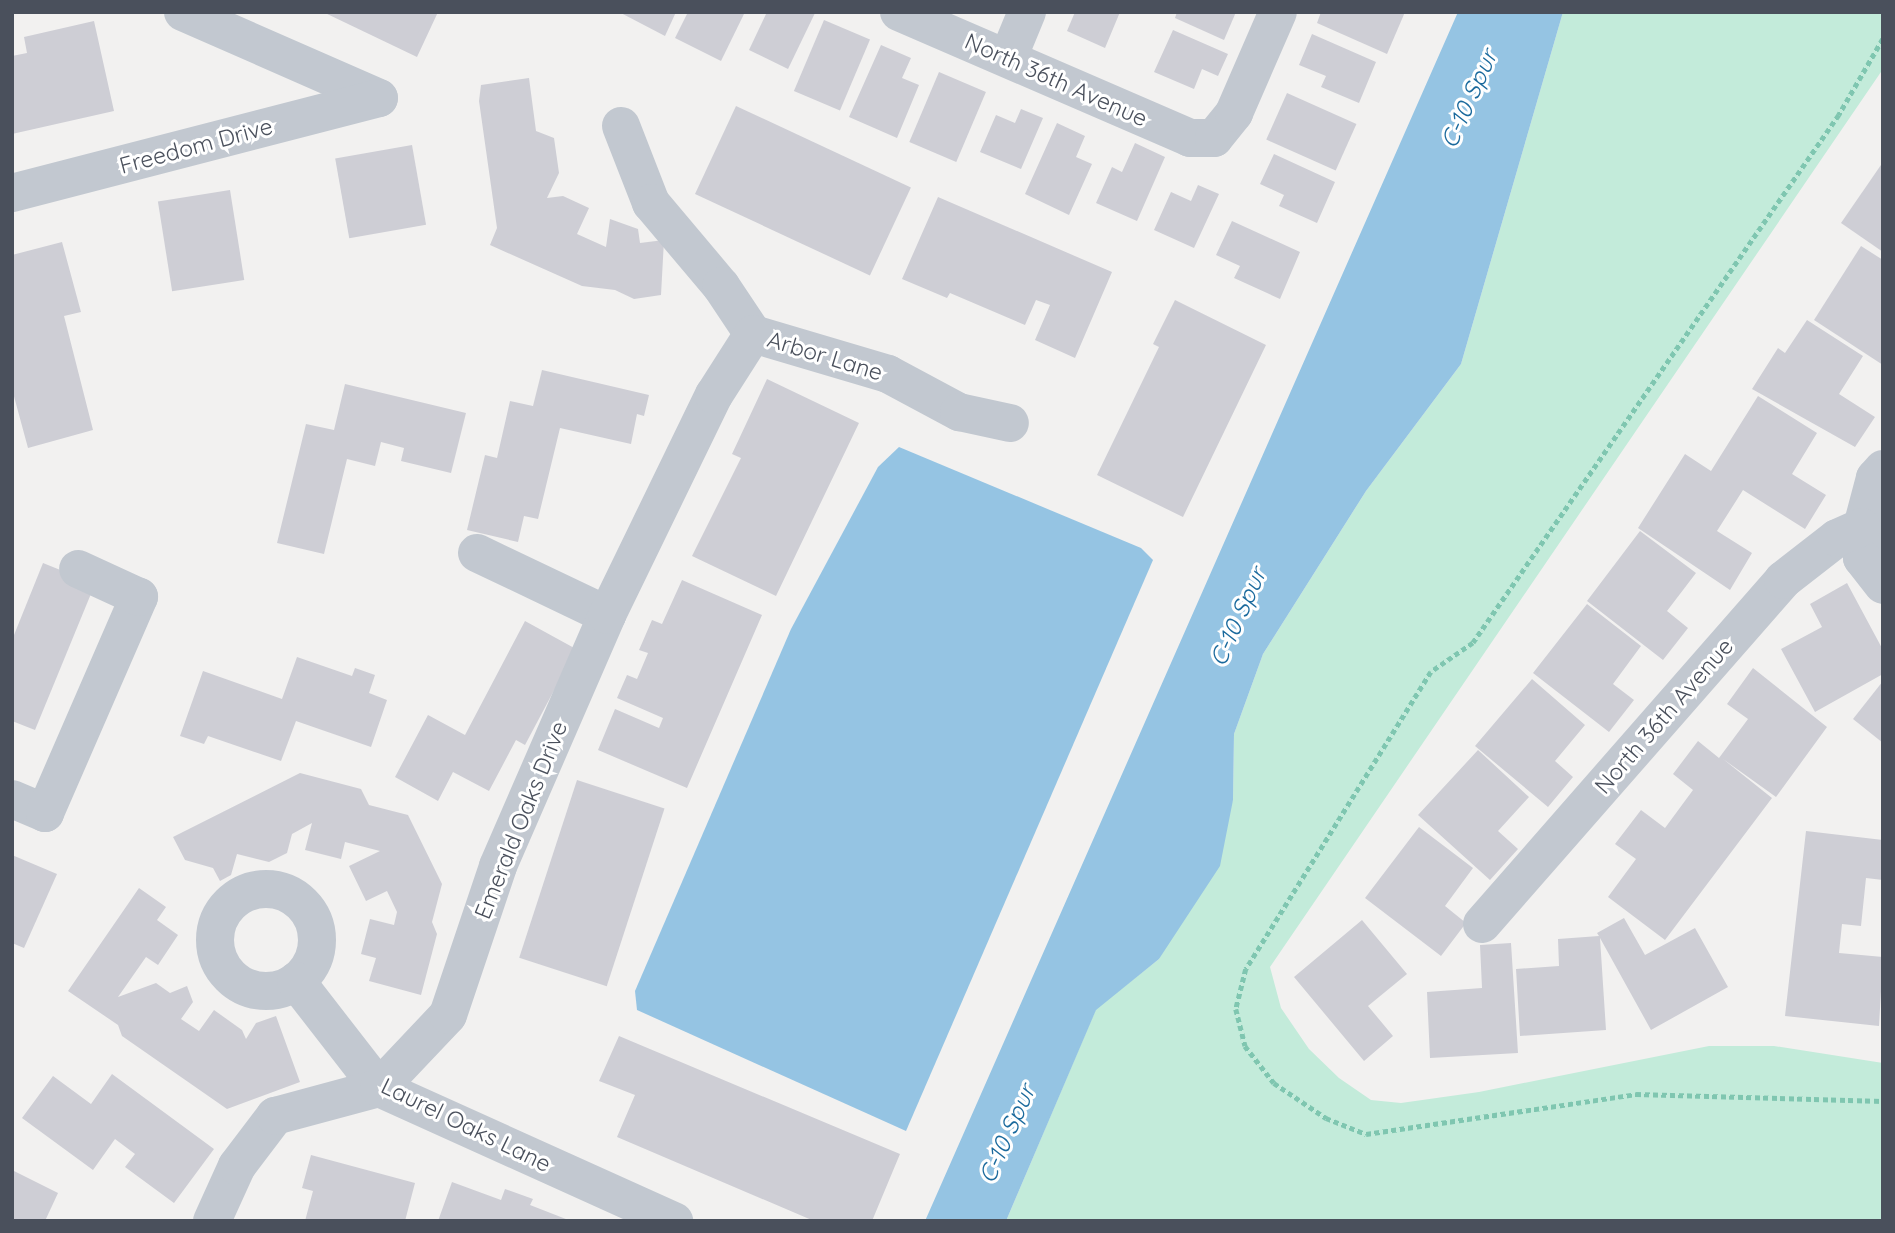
<!DOCTYPE html>
<style>
body{margin:0}
#map{position:relative;width:1895px;height:1233px;overflow:hidden;background:#f2f1f0;font-family:Quicksand,sans-serif}
div>[style]{position:absolute}
[style*='--x']{left:calc(var(--x)*1px);top:calc(var(--y)*1px);width:calc(var(--w)*1px);rotate:calc(var(--a)*1deg)}
.green>*{inset:0;background:#c3ebda}
.water>*{inset:0;background:#95c4e3}
.building>*{inset:0;background:#ceced5;transform-origin:0 0}
.path>*{height:4.5px;margin-top:-2.25px;transform-origin:0;background:repeating-linear-gradient(90deg,#7fc6b0 0 5px,transparent 0 8.5px)}
.minor>*{height:38px;margin:-19px;padding:0 19px;transform-origin:19px;border-radius:19px;background:#c2c8d0}
.minor>.ring{margin:-19px;padding:0;box-sizing:content-box;background:none;border:38px solid #c2c8d0;border-radius:50%}
span{translate:-50% -50%;white-space:nowrap;text-align:center;line-height:1.15;-webkit-text-stroke:6px #fff;paint-order:stroke}
.street-label{font-size:23px;color:#4a505c}
.water-label{font-size:24px;color:#1b6a9d;font-style:italic}
.frame{position:absolute;inset:0;border:14px solid #4a505c;pointer-events:none}
</style>
<div id="map">
<div class="green">
<i style="clip-path:polygon(1563px 12px,1883px 12px,1883px 69px,1270px 967px,1281px 1008px,1309px 1049px,1339px 1078px,1371px 1100px,1401px 1103px,1479px 1092px,1709px 1046px,1774px 1046px,1883px 1063px,1883px 1221px,1006px 1221px,1096px 1009px,1159px 959px,1233px 800px,1234px 734px,1263px 654px,1366px 491px,1461px 364px)"></i>
</div>
<div class="water">
<i style="clip-path:polygon(1458px 12px,1563px 12px,1461px 364px,1366px 491px,1263px 654px,1234px 734px,1233px 800px,1220px 866px,1159px 959px,1096px 1010px,1006px 1221px,925px 1221px)"></i>
<i style="clip-path:polygon(899px 447px,1141px 548px,1153px 560px,906px 1131px,637px 1010px,635px 991px,791px 629px,878px 467px)"></i>
</div>
<div class="building">
<i style="clip-path:polygon(323px 12px,438px 12px,417px 57px)"></i>
<i style="clip-path:polygon(619px 12px,676px 12px,665px 36px)"></i>
<i style="clip-path:polygon(688px 12px,744px 14px,721px 61px,675px 38px)"></i>
<i style="clip-path:polygon(767px 12px,815px 13px,788px 69px,749px 50px)"></i>
<i style="clip-path:polygon(1075px 12px,1120px 12px,1105px 48px,1067px 31px)"></i>
<i style="clip-path:polygon(1177px 12px,1236px 12px,1224px 40px,1175px 18px)"></i>
<i style="clip-path:polygon(1321px 12px,1405px 12px,1387px 54px,1317px 23px)"></i>
<i style="left:824px;top:20px;width:50px;height:77px;rotate:23deg"></i>
<i style="clip-path:polygon(94px 21px,114px 111px,12px 134px,12px 56px,27px 53px,24px 37px)"></i>
<i style="clip-path:polygon(1173px 30px,1228px 54px,1218px 76px,1202px 69px,1194px 89px,1154px 72px)"></i>
<i style="clip-path:polygon(1312px 34px,1376px 62px,1359px 103px,1321px 87px,1326px 76px,1299px 65px)"></i>
<i style="clip-path:polygon(881px 45px,911px 58px,902px 78px,919px 85px,897px 138px,849px 117px)"></i>
<i style="left:939px;top:72px;width:51px;height:76px;rotate:23deg"></i>
<i style="clip-path:polygon(529px 78px,536px 131px,554px 138px,559px 173px,547px 198px,563px 196px,589px 208px,577px 234px,606px 247px,610px 219px,638px 229px,640px 243px,664px 240px,661px 295px,634px 299px,615px 290px,582px 286px,490px 245px,497px 228px,479px 101px,481px 85px)"></i>
<i style="left:1287px;top:93px;width:76px;height:51px;rotate:24deg"></i>
<i style="left:736px;top:106px;width:193px;height:97px;rotate:25deg"></i>
<i style="clip-path:polygon(1021px 109px,1043px 118px,1021px 169px,980px 152px,996px 115px,1015px 123px)"></i>
<i style="clip-path:polygon(1057px 123px,1085px 136px,1076px 157px,1092px 164px,1069px 215px,1025px 194px)"></i>
<i style="clip-path:polygon(1135px 143px,1165px 157px,1137px 221px,1096px 203px,1112px 167px,1122px 172px)"></i>
<i style="left:412px;top:145px;width:81px;height:78px;rotate:80deg"></i>
<i style="clip-path:polygon(1274px 154px,1335px 182px,1317px 223px,1279px 206px,1284px 195px,1260px 184px)"></i>
<i style="clip-path:polygon(1883px 162px,1883px 252px,1841px 223px)"></i>
<i style="clip-path:polygon(1198px 185px,1219px 194px,1194px 248px,1154px 230px,1171px 192px,1191px 201px)"></i>
<i style="left:230px;top:190px;width:91px;height:73px;rotate:81deg"></i>
<i style="clip-path:polygon(938px 197px,1112px 272px,1075px 358px,1035px 340px,1050px 305px,1036px 300px,1025px 325px,950px 293px,947px 298px,902px 279px)"></i>
<i style="clip-path:polygon(1232px 221px,1300px 252px,1280px 299px,1234px 278px,1240px 266px,1216px 255px)"></i>
<i style="clip-path:polygon(62px 242px,81px 312px,64px 316px,93px 430px,28px 448px,12px 389px,12px 255px)"></i>
<i style="clip-path:polygon(1861px 246px,1883px 260px,1883px 365px,1814px 320px)"></i>
<i style="clip-path:polygon(1175px 300px,1266px 345px,1183px 517px,1097px 475px,1159px 347px,1153px 344px)"></i>
<i style="clip-path:polygon(1807px 320px,1863px 356px,1839px 394px,1875px 417px,1855px 447px,1752px 389px,1778px 348px,1785px 353px)"></i>
<i style="clip-path:polygon(542px 370px,649px 395px,644px 416px,637px 414px,631px 444px,560px 428px,538px 519px,524px 516px,518px 542px,467px 530px,485px 455px,497px 458px,510px 401px,533px 406px)"></i>
<i style="clip-path:polygon(767px 379px,859px 423px,776px 596px,692px 556px,741px 458px,732px 454px)"></i>
<i style="clip-path:polygon(345px 384px,466px 413px,451px 473px,401px 461px,404px 448px,381px 442px,375px 466px,347px 459px,324px 554px,277px 543px,306px 424px,334px 430px)"></i>
<i style="clip-path:polygon(1758px 396px,1817px 433px,1792px 474px,1826px 495px,1805px 529px,1743px 490px,1717px 531px,1752px 553px,1730px 590px,1638px 528px,1685px 454px,1711px 471px)"></i>
<i style="clip-path:polygon(1640px 531px,1696px 573px,1667px 611px,1688px 628px,1663px 660px,1587px 601px)"></i>
<i style="clip-path:polygon(43px 563px,95px 584px,35px 730px,12px 721px,12px 640px)"></i>
<i style="clip-path:polygon(682px 580px,762px 615px,687px 788px,598px 750px,615px 709px,659px 728px,663px 718px,617px 698px,627px 675px,637px 679px,648px 653px,639px 650px,652px 620px,662px 624px)"></i>
<i style="clip-path:polygon(1847px 583px,1883px 650px,1883px 674px,1815px 712px,1781px 649px,1822px 627px,1810px 604px)"></i>
<i style="clip-path:polygon(1587px 604px,1641px 646px,1613px 684px,1634px 700px,1609px 732px,1533px 673px)"></i>
<i style="clip-path:polygon(525px 621px,576px 649px,525px 745px,516px 740px,489px 791px,453px 772px,438px 801px,395px 777px,428px 715px,465px 735px)"></i>
<i style="clip-path:polygon(297px 657px,352px 676px,355px 668px,375px 675px,369px 693px,387px 700px,371px 747px,296px 721px,281px 761px,208px 736px,204px 744px,180px 736px,203px 671px,282px 699px)"></i>
<i style="clip-path:polygon(1753px 668px,1827px 727px,1776px 797px,1723px 759px,1772px 798px,1665px 940px,1608px 897px,1636px 859px,1615px 844px,1641px 810px,1665px 828px,1693px 790px,1673px 774px,1698px 741px,1719px 758px,1748px 719px,1727px 704px)"></i>
<i style="clip-path:polygon(1532px 679px,1585px 725px,1555px 761px,1573px 777px,1548px 807px,1475px 746px)"></i>
<i style="clip-path:polygon(1883px 681px,1883px 743px,1853px 719px)"></i>
<i style="clip-path:polygon(1478px 750px,1529px 797px,1498px 831px,1518px 849px,1490px 880px,1418px 815px)"></i>
<i style="clip-path:polygon(300px 773px,361px 789px,369px 805px,408px 815px,442px 884px,432px 922px,437px 934px,421px 995px,369px 981px,376px 958px,361px 954px,370px 919px,394px 925px,397px 912px,387px 891px,366px 901px,349px 866px,380px 851px,345px 842px,341px 859px,305px 850px,312px 823px,292px 834px,287px 853px,269px 862px,237px 854px,231px 875px,220px 881px,213px 868px,185px 860px,173px 837px)"></i>
<i style="left:577px;top:780px;width:92px;height:187px;rotate:18deg"></i>
<i style="clip-path:polygon(1419px 827px,1473px 868px,1445px 906px,1466px 923px,1441px 956px,1365px 898px)"></i>
<i style="clip-path:polygon(1806px 831px,1883px 840px,1883px 880px,1866px 878px,1861px 926px,1842px 924px,1839px 953px,1883px 957px,1879px 1026px,1785px 1016px)"></i>
<i style="clip-path:polygon(12px 855px,57px 874px,24px 948px,12px 943px)"></i>
<i style="clip-path:polygon(139px 888px,166px 907px,157px 920px,178px 935px,158px 965px,146px 957px,118px 997px,156px 983px,170px 993px,187px 986px,193px 1002px,181px 1019px,199px 1031px,214px 1010px,242px 1030px,246px 1039px,256px 1023px,276px 1016px,300px 1082px,227px 1109px,122px 1036px,118px 1025px,68px 991px)"></i>
<i style="clip-path:polygon(1624px 918px,1645px 955px,1695px 928px,1728px 987px,1651px 1030px,1600px 938px,1606px 1030px,1520px 1036px,1516px 969px,1559px 966px,1558px 939px,1599px 936px,1597px 933px)"></i>
<i style="clip-path:polygon(1362px 920px,1407px 974px,1368px 1006px,1393px 1036px,1364px 1061px,1294px 977px)"></i>
<i style="clip-path:polygon(1511px 943px,1518px 1053px,1430px 1058px,1427px 992px,1482px 988px,1480px 945px)"></i>
<i style="clip-path:polygon(619px 1036px,900px 1154px,872px 1221px,814px 1221px,617px 1137px,635px 1095px,599px 1081px)"></i>
<i style="clip-path:polygon(112px 1074px,214px 1149px,174px 1203px,125px 1167px,135px 1154px,115px 1139px,93px 1170px,22px 1118px,53px 1076px,91px 1104px)"></i>
<i style="clip-path:polygon(311px 1155px,415px 1183px,405px 1221px,305px 1221px,313px 1191px,302px 1188px)"></i>
<i style="clip-path:polygon(12px 1170px,58px 1193px,45px 1221px,12px 1221px)"></i>
<i style="clip-path:polygon(452px 1182px,501px 1200px,505px 1189px,533px 1199px,530px 1205px,571px 1221px,438px 1221px)"></i>
</div>
<div class="path">
<i style="--x:1883;--y:39;--w:88;--a:120.1"></i>
<i style="--x:1839;--y:115;--w:642;--a:124.73"></i>
<i style="--x:1473;--y:643;--w:51;--a:145.4"></i>
<i style="--x:1431;--y:672;--w:350;--a:121.9"></i>
<i style="--x:1246;--y:969;--w:41;--a:104"></i>
<i style="--x:1236;--y:1009;--w:38;--a:76"></i>
<i style="--x:1245;--y:1046;--w:47;--a:51.9"></i>
<i style="--x:1274;--y:1083;--w:63;--a:33.9"></i>
<i style="--x:1326;--y:1118;--w:43;--a:21.8"></i>
<i style="--x:1366;--y:1134;--w:273;--a:-8.4"></i>
<i style="--x:1636;--y:1094;--w:247;--a:1.6"></i>
</div>
<div class="minor">
<i style="--x:183;--y:12;--w:214;--a:23.7"></i>
<i style="--x:899;--y:12;--w:317;--a:23.4"></i>
<i style="--x:1190;--y:138;--w:24;--a:0"></i>
<i style="--x:1214;--y:138;--w:32;--a:-51"></i>
<i style="--x:1234;--y:113;--w:110;--a:-66.5"></i>
<i style="--x:1008;--y:58;--w:50;--a:-67.6"></i>
<i style="--x:621;--y:126;--w:83;--a:68.7"></i>
<i style="--x:651;--y:203;--w:109;--a:49.9"></i>
<i style="--x:721;--y:286;--w:58;--a:56.3"></i>
<i style="--x:753;--y:334;--w:141;--a:16.5"></i>
<i style="--x:888;--y:374;--w:81;--a:28.2"></i>
<i style="--x:959;--y:412;--w:52;--a:12.2"></i>
<i style="--x:12;--y:193;--w:379;--a:-14.5"></i>
<i style="--x:1883;--y:469;--w:12;--a:132"></i>
<i style="--x:1875;--y:478;--w:51;--a:104.9"></i>
<i style="--x:1862;--y:527;--w:31;--a:90"></i>
<i style="--x:1862;--y:558;--w:34;--a:52"></i>
<i style="--x:477;--y:553;--w:144;--a:25.5"></i>
<i style="--x:12;--y:799;--w:36;--a:23"></i>
<i style="--x:45;--y:813;--w:236;--a:-66.5"></i>
<i style="--x:139;--y:597;--w:67;--a:-155.3"></i>
<i class="ring" style="left:215px;top:889px;width:64px;height:64px"></i>
<i style="--x:1482;--y:924;--w:457;--a:-48.8"></i>
<i style="--x:1783;--y:580;--w:68;--a:-37.9"></i>
<i style="--x:1837;--y:538;--w:27;--a:-24"></i>
<i style="--x:296;--y:981;--w:135;--a:52.2"></i>
<i style="--x:379;--y:1088;--w:324;--a:24.3"></i>
<i style="--x:212;--y:1221;--w:60;--a:-65.6"></i>
<i style="--x:237;--y:1166;--w:63;--a:-52.8"></i>
<i style="--x:275;--y:1116;--w:108;--a:-15.1"></i>
<i style="--x:379;--y:1088;--w:100;--a:-46.6"></i>
<i style="--x:448;--y:1015;--w:157;--a:-71.4"></i>
<i style="--x:498;--y:866;--w:274;--a:-66.5"></i>
<i style="--x:607;--y:615;--w:245;--a:-64.1"></i>
<i style="--x:714;--y:395;--w:72;--a:-57.4"></i>
</div>
<div class="street-label">
<span style="left:1056px;top:80px;rotate:24deg">North 36th Avenue</span>
<span style="left:196px;top:146px;rotate:-15deg">Freedom Drive</span>
<span style="left:825px;top:356px;rotate:17deg">Arbor Lane</span>
<span style="left:1664px;top:716px;rotate:-49deg">North 36th Avenue</span>
<span style="left:521px;top:820px;rotate:-68deg">Emerald Oaks Drive</span>
<span style="left:466px;top:1125px;rotate:26deg">Laurel Oaks Lane</span>
</div>
<div class="water-label">
<span style="left:1469px;top:99px;rotate:-66deg">C-10 Spur</span>
<span style="left:1238px;top:617px;rotate:-66deg">C-10 Spur</span>
<span style="left:1007px;top:1134px;rotate:-66deg">C-10 Spur</span>
</div>
<div class="frame"></div>
</div>
